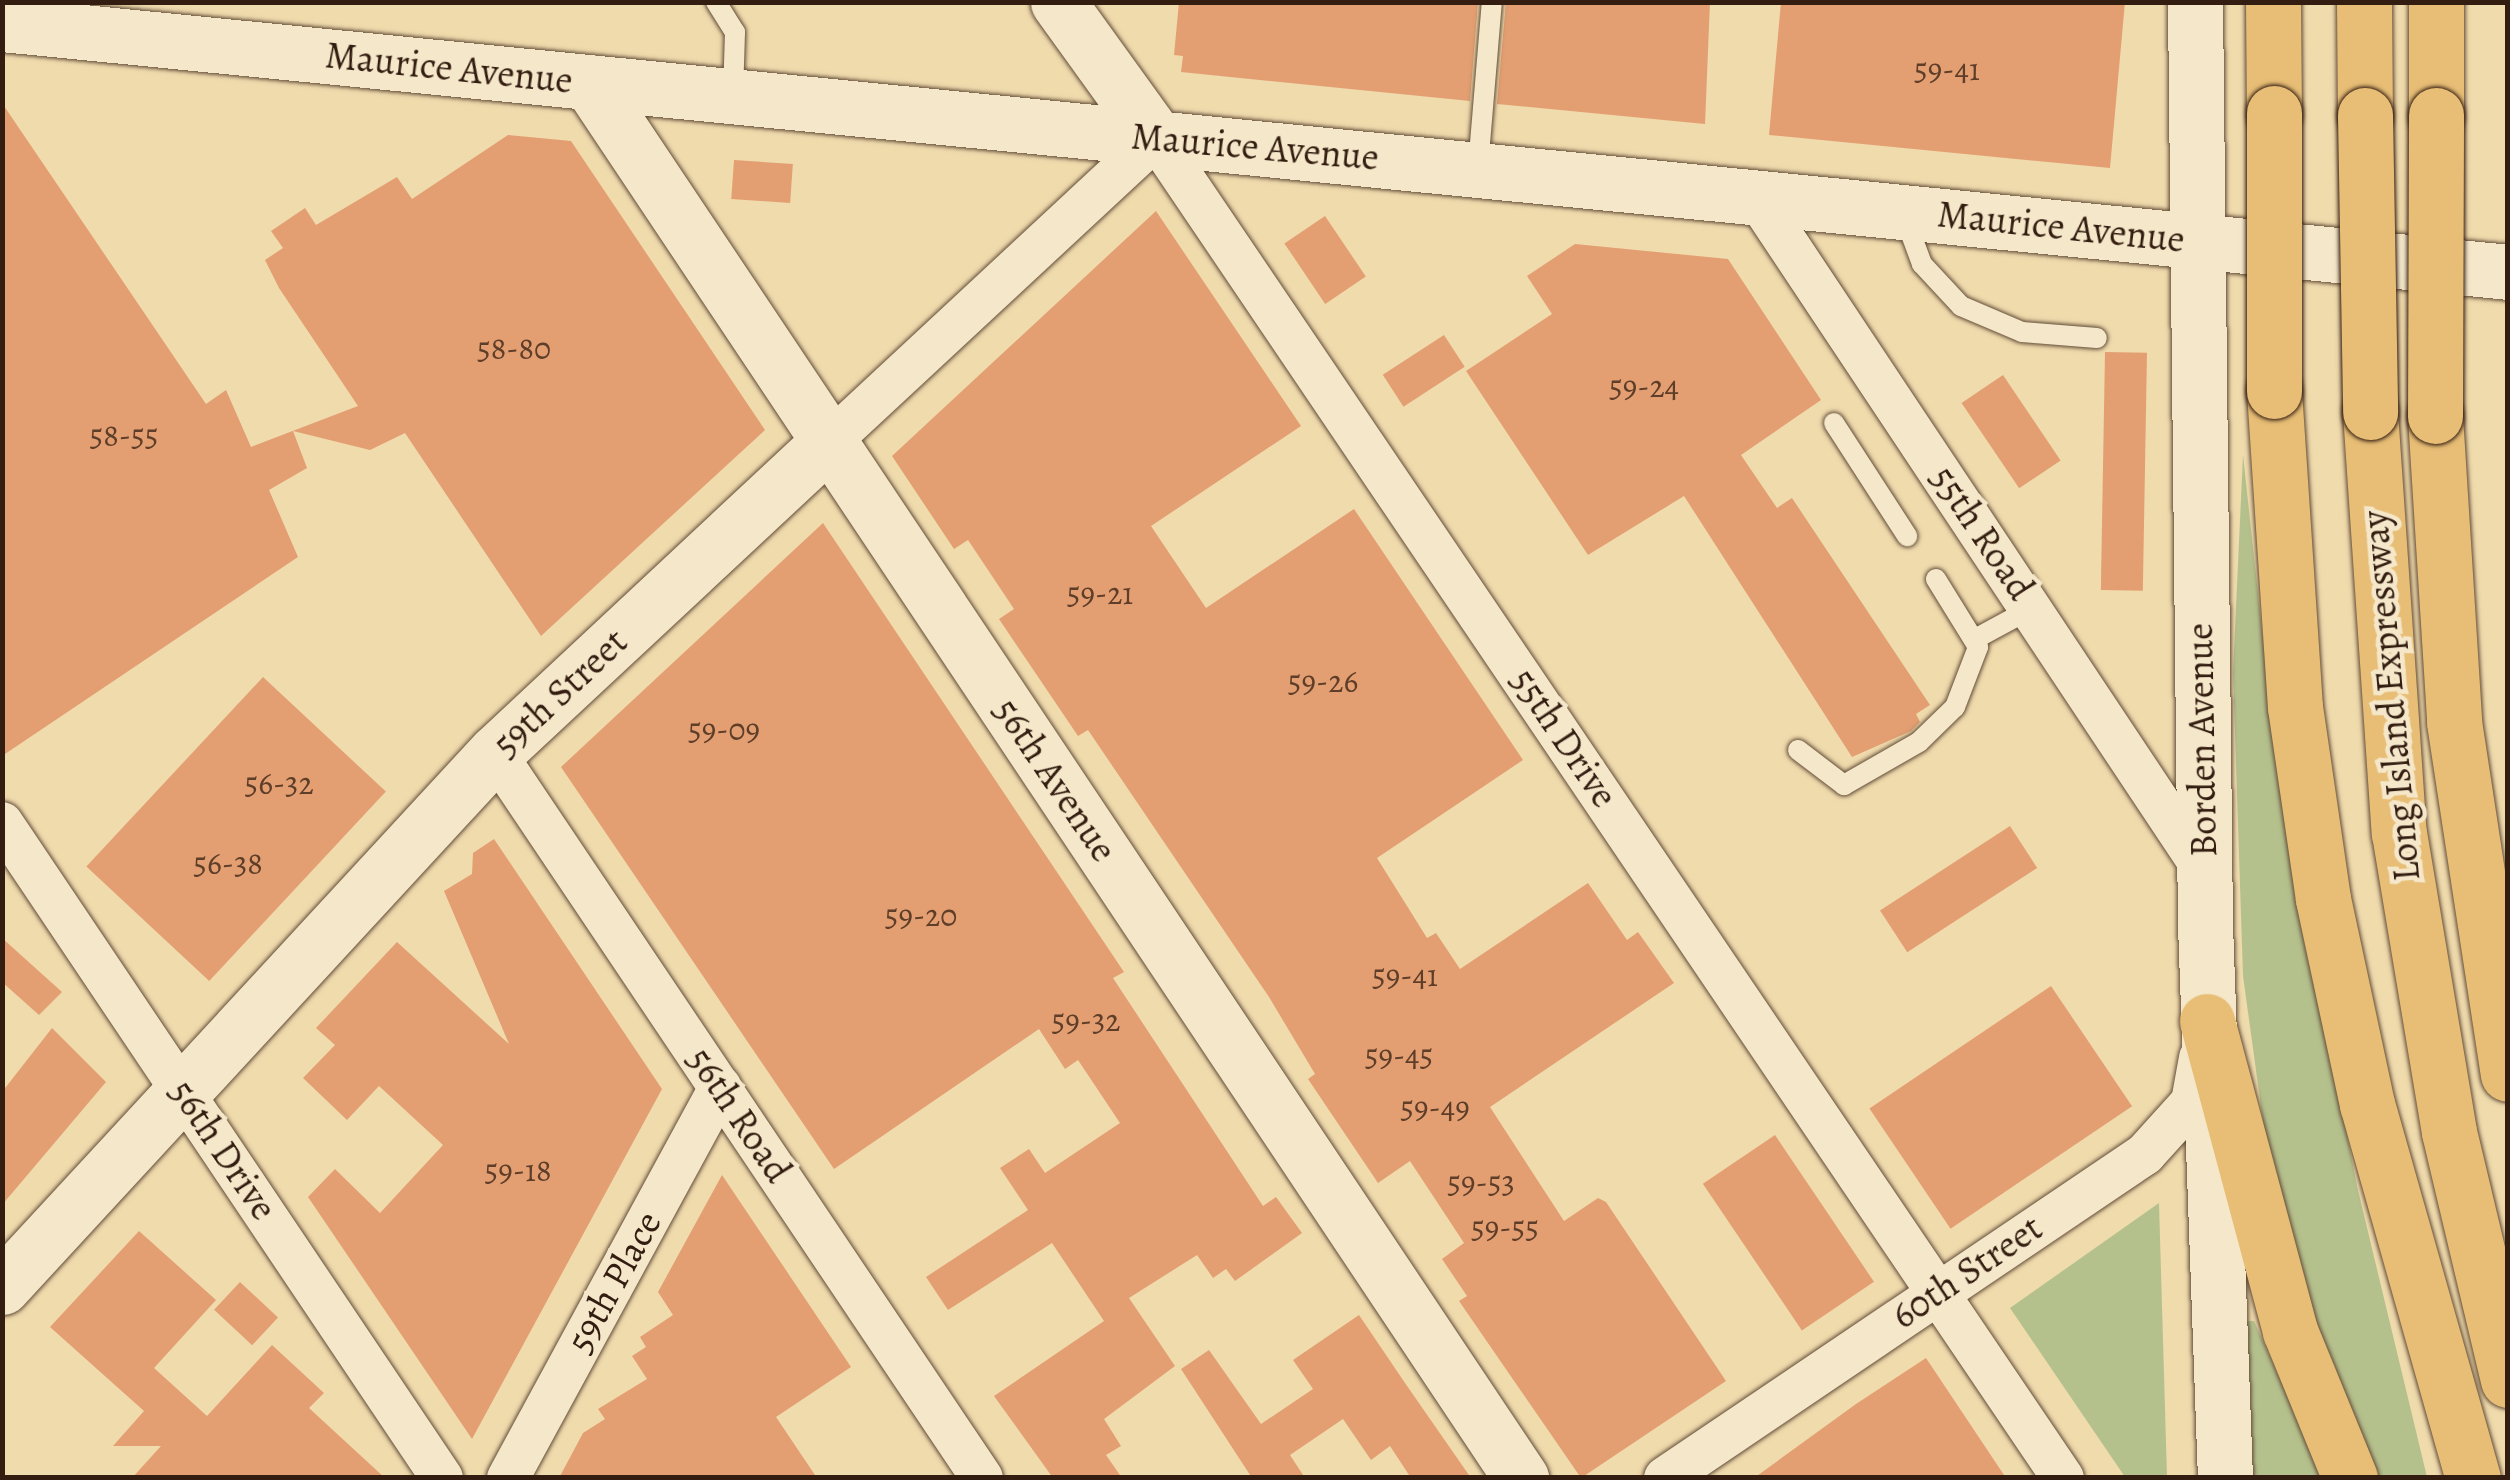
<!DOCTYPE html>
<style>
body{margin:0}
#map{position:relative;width:2510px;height:1480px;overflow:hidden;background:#f0dbad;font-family:Alegreya,serif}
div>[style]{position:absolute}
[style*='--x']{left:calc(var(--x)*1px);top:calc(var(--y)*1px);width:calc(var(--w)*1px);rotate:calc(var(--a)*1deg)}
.green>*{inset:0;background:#b5c18d}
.building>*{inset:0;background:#e39f72;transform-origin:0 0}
.roads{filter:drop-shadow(0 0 2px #624c38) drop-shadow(0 0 2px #624c38)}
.lane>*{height:20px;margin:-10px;padding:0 10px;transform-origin:10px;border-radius:10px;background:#f5e8ca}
.street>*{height:42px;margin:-21px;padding:0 21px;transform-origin:21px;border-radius:21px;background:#f5e8ca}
.secondary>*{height:55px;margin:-27.5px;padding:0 27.5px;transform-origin:27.5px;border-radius:27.5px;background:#f5e8ca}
.highway>*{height:55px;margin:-27.5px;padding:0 27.5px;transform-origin:27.5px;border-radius:27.5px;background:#e8be76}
.bridges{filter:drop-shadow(0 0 2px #331d11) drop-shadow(0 0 2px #331d11)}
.highway-bridge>*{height:55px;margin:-27.5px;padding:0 27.5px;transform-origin:27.5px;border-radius:27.5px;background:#e8be76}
span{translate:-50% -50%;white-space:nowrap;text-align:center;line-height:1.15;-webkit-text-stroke:9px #f5e8ca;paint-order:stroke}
.number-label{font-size:32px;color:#5f3e29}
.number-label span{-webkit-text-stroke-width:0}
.street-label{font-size:38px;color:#331d11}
.frame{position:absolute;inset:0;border:5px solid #331d11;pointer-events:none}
</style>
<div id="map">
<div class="green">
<i style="clip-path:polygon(2243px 455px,2278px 779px,2357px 1186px,2427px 1477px,2376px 1477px,2291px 1276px,2271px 1179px,2243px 976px,2233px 672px)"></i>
<i style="clip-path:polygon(2159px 1203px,2167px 1477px,2125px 1477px,2010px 1308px)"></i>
<i style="clip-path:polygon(2245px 1321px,2254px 1321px,2324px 1477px,2251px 1477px)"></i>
</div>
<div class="building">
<i style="clip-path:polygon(1179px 2px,1478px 2px,1470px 101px,1181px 72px,1183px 56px,1174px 55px)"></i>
<i style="clip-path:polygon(1506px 2px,1710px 2px,1705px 124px,1497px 104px)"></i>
<i style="clip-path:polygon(1781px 2px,2125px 2px,2110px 168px,1769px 135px)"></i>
<i style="clip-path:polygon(2px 103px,206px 404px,226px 390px,251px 447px,358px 406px,279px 288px,265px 260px,283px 248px,271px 231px,305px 208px,316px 225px,397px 177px,412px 199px,508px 135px,571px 141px,765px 430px,541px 636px,405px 433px,370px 450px,293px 431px,307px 468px,269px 490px,298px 557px,2px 756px)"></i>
<i style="left:734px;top:160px;width:59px;height:39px;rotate:4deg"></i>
<i style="clip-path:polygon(1156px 211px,1301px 426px,1151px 526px,1206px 608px,1354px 509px,1523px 760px,1377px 858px,1427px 938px,1436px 933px,1460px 969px,1588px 883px,1627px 940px,1638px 932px,1674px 983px,1490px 1107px,1564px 1221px,1598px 1198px,1606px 1202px,1726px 1381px,1581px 1478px,1459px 1301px,1467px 1296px,1442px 1259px,1464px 1243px,1410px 1161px,1378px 1183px,1308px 1079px,1315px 1074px,1269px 997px,1088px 730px,1078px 736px,999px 619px,1014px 609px,968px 540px,954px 549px,892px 456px)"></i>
<i style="left:1325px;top:216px;width:73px;height:49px;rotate:56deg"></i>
<i style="clip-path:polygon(1575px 244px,1728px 259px,1821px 400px,1741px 455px,1777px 508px,1792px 498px,1930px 705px,1916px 714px,1920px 722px,1911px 731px,1852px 757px,1684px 496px,1588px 555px,1466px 371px,1552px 314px,1527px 276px)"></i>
<i style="left:1444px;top:335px;width:38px;height:73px;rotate:57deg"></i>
<i style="left:2105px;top:352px;width:42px;height:238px;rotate:1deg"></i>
<i style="left:2003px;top:375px;width:103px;height:50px;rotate:56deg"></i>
<i style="clip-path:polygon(823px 523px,1124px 972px,1113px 978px,1263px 1206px,1276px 1197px,1302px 1233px,1235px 1281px,1226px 1269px,1213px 1278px,1197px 1255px,1129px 1298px,1175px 1366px,1104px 1419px,1121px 1446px,1106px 1455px,1122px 1478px,1053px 1478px,994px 1396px,1104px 1321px,1052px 1243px,948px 1310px,926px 1277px,1028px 1210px,1000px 1168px,1029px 1149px,1045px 1173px,1120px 1123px,1078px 1060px,1065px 1069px,1039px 1029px,834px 1169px,561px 767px)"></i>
<i style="left:263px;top:677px;width:168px;height:259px;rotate:43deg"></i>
<i style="left:2010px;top:826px;width:50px;height:155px;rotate:57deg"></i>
<i style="clip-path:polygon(494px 839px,662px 1089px,472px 1439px,308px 1197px,335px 1169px,380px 1213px,443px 1145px,379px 1086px,347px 1120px,303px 1078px,335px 1045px,316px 1028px,397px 942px,509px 1044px,444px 891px,472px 874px,473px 853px)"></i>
<i style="clip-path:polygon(2px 938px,62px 992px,39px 1015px,2px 982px)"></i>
<i style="left:2051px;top:986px;width:145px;height:219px;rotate:56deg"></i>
<i style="clip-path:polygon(52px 1028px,106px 1082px,2px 1205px,2px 1092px)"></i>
<i style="left:1775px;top:1135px;width:177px;height:87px;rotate:56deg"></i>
<i style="clip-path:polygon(722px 1175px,851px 1367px,776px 1417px,817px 1478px,559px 1478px,583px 1433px,605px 1419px,598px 1409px,647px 1379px,632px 1356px,646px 1347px,640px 1337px,673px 1315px,658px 1292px)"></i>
<i style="clip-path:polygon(139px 1231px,216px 1300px,154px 1368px,207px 1416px,272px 1345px,324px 1393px,309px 1408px,385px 1478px,132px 1478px,161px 1446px,113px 1446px,144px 1411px,50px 1327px)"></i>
<i style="left:240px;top:1282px;width:52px;height:38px;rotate:43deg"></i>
<i style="clip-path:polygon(1359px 1315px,1405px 1383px,1471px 1478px,1411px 1478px,1390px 1446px,1371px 1460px,1343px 1419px,1290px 1455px,1305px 1478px,1252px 1478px,1181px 1369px,1209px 1350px,1261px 1424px,1313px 1389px,1293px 1360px)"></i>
<i style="clip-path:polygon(1926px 1358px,2006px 1478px,1754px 1478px,1856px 1404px)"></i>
</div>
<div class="roads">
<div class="lane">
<i style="--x:716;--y:2;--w:36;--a:58"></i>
<i style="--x:735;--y:32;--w:62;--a:91.8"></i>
<i style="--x:1478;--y:167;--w:166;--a:-85.2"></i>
<i style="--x:1905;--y:218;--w:49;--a:69.7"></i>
<i style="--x:1922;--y:264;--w:57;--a:47.1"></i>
<i style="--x:1961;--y:306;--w:66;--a:23.1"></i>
<i style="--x:2022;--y:332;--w:75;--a:4.6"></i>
<i style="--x:1834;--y:423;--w:135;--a:57.1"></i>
<i style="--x:1975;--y:639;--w:65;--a:-28.5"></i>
<i style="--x:1798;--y:750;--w:58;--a:37.3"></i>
<i style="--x:1844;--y:785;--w:86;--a:-29.8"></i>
<i style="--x:1919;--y:742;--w:50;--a:-44.2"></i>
<i style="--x:1955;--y:707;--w:64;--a:-69"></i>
<i style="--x:1978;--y:647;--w:80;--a:-121.7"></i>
</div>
<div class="street">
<i style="--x:1757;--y:198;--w:807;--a:56.37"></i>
<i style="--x:828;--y:443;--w:448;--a:-42.9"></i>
<i style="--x:1156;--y:138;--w:1618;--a:55.91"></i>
<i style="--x:495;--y:753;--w:873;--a:56.11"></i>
<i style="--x:2;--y:823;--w:789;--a:56.11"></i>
<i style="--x:508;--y:1478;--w:445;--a:-61.5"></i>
<i style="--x:1665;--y:1478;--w:579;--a:-34.02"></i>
<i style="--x:2145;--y:1154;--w:70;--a:-47.9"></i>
<i style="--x:2192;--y:1102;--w:45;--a:-79.7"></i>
</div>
<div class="secondary">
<i style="--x:1058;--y:2;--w:168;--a:54.2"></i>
<i style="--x:2195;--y:2;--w:923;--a:89.38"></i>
<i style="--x:2205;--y:925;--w:553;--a:87.93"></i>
<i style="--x:2;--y:24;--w:2518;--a:5.65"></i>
<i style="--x:589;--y:82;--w:1679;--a:56.27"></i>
<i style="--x:2;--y:1287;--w:727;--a:-47.29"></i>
<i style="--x:495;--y:753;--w:455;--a:-43"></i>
</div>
<div class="highway">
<i style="--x:2273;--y:2;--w:111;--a:89.5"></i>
<i style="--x:2364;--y:2;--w:113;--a:89.5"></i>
<i style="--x:2436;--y:2;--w:113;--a:90"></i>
<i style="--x:2274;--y:391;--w:317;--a:86.2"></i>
<i style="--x:2295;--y:707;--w:194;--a:81.7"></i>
<i style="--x:2323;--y:899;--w:210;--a:77.9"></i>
<i style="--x:2367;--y:1104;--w:389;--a:74.2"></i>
<i style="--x:2370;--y:412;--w:422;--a:86.1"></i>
<i style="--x:2399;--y:833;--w:303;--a:80.5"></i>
<i style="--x:2449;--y:1132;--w:255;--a:76.6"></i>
<i style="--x:2435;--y:416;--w:307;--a:86.4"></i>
<i style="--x:2454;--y:722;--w:356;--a:81.3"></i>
<i style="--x:2207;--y:1021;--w:321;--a:75"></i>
<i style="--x:2290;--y:1331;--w:159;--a:67.8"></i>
</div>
</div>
<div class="bridges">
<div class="highway-bridge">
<i style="--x:2274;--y:113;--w:278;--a:90"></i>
<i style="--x:2365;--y:115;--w:297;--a:89"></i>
<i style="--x:2435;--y:416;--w:301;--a:-89.8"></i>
</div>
</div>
<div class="number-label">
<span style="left:1947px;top:69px">59-41</span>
<span style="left:514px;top:348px">58-80</span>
<span style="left:1644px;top:386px">59-24</span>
<span style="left:124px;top:435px">58-55</span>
<span style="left:1100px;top:593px">59-21</span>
<span style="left:1323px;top:681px">59-26</span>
<span style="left:724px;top:729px">59-09</span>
<span style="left:279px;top:783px">56-32</span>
<span style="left:228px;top:863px">56-38</span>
<span style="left:921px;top:915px">59-20</span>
<span style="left:1405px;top:975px">59-41</span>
<span style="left:1086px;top:1020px">59-32</span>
<span style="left:1399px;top:1055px">59-45</span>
<span style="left:1435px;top:1107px">59-49</span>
<span style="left:518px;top:1170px">59-18</span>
<span style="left:1481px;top:1182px">59-53</span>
<span style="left:1505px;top:1227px">59-55</span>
</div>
<div class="street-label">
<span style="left:449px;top:68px;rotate:6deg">Maurice Avenue</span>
<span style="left:1255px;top:147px;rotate:5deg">Maurice Avenue</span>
<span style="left:2061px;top:227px;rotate:6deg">Maurice Avenue</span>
<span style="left:1982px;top:533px;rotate:56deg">55th Road</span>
<span style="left:560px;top:693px;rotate:-43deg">59th Street</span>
<span style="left:2391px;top:696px;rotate:-95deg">Long Island Expressway</span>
<span style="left:1564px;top:738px;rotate:56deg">55th Drive</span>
<span style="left:2202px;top:740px;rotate:-91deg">Borden Avenue</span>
<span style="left:1055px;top:780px;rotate:56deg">56th Avenue</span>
<span style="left:739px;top:1115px;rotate:56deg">56th Road</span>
<span style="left:223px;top:1150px;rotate:56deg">56th Drive</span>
<span style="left:1967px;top:1272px;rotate:-34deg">60th Street</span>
<span style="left:614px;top:1282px;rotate:-61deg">59th Place</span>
</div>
<div class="frame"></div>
</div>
